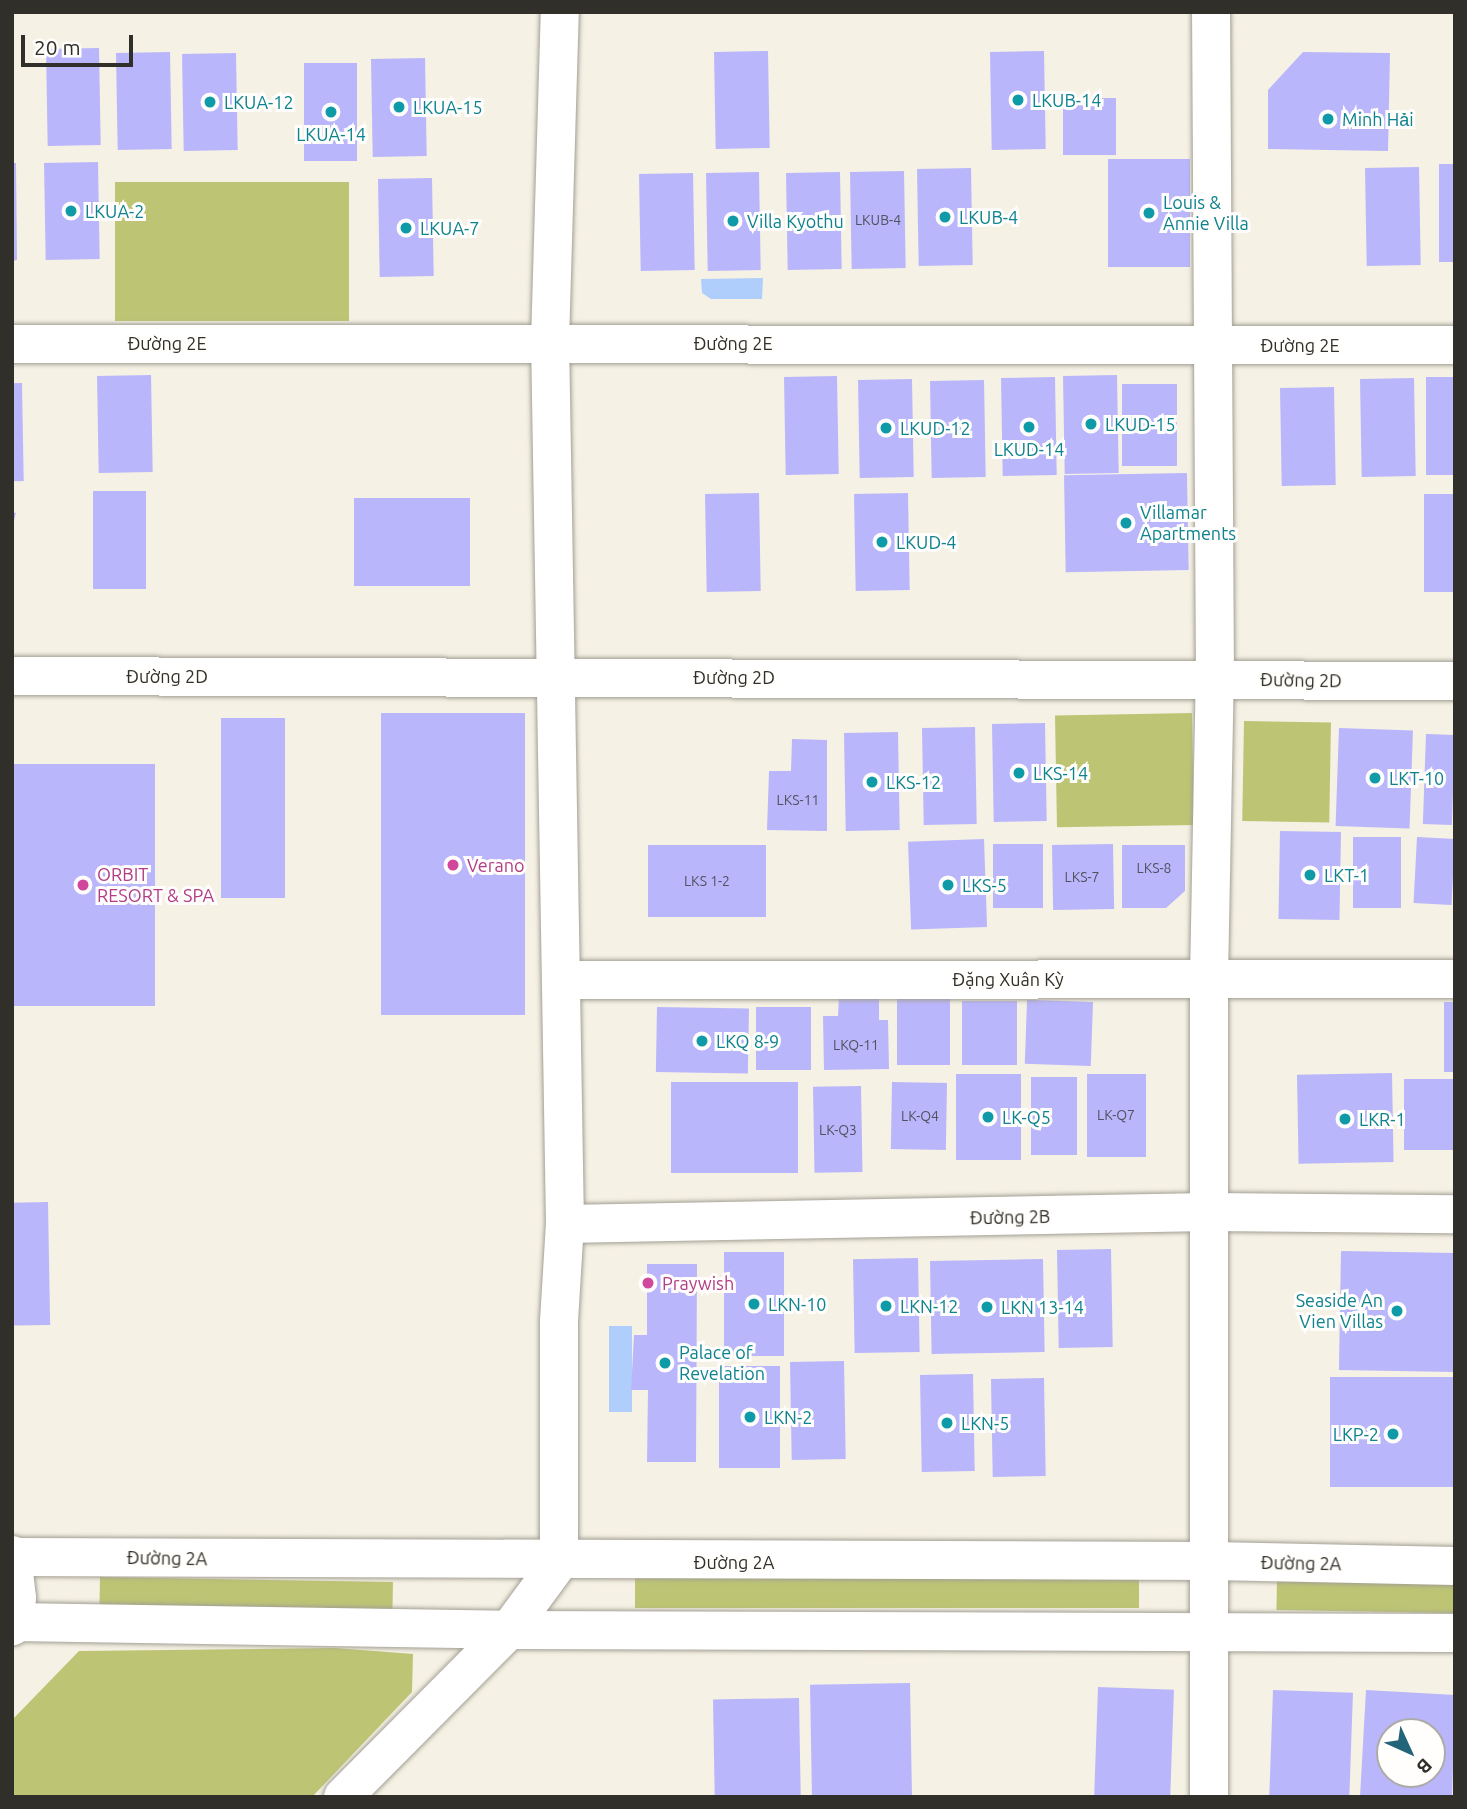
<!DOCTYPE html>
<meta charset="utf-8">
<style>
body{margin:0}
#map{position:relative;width:1467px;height:1809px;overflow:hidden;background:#f5f1e4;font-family:Ubuntu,sans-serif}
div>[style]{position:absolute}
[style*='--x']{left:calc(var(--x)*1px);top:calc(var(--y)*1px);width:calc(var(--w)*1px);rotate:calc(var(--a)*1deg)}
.green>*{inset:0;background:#bdc574;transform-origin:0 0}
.water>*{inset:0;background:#b0cefc;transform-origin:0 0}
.building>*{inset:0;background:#b9b6fb;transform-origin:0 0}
.roads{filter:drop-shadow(0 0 2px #a39f94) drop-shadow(0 0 2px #a39f94)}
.street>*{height:38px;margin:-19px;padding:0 19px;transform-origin:19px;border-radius:19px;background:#fff}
.dots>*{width:19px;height:19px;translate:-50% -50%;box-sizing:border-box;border:4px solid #fffefc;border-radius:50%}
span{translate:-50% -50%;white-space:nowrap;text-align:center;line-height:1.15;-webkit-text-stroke:6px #fffefc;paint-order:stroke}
.number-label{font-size:14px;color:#52515e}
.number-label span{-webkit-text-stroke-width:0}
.culture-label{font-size:18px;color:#0d838f}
.left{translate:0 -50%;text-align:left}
.right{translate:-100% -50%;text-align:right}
.street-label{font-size:18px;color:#302f2a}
.hotel-label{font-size:18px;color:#b23c85}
.frame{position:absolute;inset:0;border:14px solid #302f2a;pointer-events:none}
.north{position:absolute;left:1376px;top:1718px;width:70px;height:70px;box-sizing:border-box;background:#fffefc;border:2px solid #acaba8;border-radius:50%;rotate:135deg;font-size:19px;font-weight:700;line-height:28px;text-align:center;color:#302f2a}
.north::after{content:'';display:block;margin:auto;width:24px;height:32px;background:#226478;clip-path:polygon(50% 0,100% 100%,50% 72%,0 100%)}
.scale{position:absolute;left:21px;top:35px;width:112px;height:32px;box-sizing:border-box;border:4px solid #302f2a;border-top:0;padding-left:9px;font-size:21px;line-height:24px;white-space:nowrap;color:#302f2a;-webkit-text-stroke:5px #fffefc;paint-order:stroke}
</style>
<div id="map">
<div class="green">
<i style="left:349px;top:182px;width:139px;height:234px;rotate:90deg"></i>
<i style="left:1192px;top:713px;width:112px;height:137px;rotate:89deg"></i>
<i style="left:1244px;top:721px;width:87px;height:100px;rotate:1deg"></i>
<i style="left:100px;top:1577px;width:293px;height:28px;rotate:1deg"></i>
<i style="left:635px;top:1577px;width:504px;height:31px"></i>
<i style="left:1277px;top:1579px;width:178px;height:31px;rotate:1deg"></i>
<i style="clip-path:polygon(335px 1648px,413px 1654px,412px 1692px,312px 1797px,12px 1797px,12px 1720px,79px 1651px)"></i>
</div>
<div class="water">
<i style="clip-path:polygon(763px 278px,762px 299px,711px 299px,702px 293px,701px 279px)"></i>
<i style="left:609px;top:1326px;width:23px;height:86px"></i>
</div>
<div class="building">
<i style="left:99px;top:48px;width:97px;height:53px;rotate:89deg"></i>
<i style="left:768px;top:51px;width:97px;height:54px;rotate:89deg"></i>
<i style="left:1044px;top:51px;width:98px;height:54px;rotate:89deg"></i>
<i style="left:170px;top:52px;width:97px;height:54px;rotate:89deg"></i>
<i style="clip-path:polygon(1303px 52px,1390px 53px,1388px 151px,1268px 149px,1268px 90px)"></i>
<i style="left:236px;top:53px;width:97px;height:54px;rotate:89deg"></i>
<i style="left:425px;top:58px;width:98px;height:54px;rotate:89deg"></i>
<i style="left:304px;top:63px;width:53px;height:98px"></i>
<i style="left:1116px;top:98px;width:57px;height:53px;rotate:90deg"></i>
<i style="left:1190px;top:159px;width:108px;height:82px;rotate:90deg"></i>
<i style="left:98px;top:162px;width:97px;height:54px;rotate:89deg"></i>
<i style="clip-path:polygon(12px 163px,16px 163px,17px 260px,12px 261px)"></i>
<i style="left:1439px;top:164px;width:16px;height:98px"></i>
<i style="left:1419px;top:167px;width:98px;height:54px;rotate:89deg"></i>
<i style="left:971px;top:168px;width:97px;height:54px;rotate:89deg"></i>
<i style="left:904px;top:171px;width:97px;height:54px;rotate:89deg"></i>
<i style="left:759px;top:172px;width:98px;height:53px;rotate:89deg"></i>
<i style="left:840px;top:172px;width:97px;height:54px;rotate:89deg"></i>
<i style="left:693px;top:173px;width:97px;height:54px;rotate:89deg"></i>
<i style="left:432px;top:178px;width:98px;height:54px;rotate:89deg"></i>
<i style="left:151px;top:375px;width:97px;height:54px;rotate:89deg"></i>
<i style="left:1117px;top:375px;width:98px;height:54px;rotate:89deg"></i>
<i style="left:837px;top:376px;width:98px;height:53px;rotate:89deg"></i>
<i style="left:1055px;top:377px;width:98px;height:54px;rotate:89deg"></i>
<i style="left:1455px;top:377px;width:98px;height:29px;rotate:90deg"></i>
<i style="left:1414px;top:378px;width:98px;height:54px;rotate:89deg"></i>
<i style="left:912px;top:379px;width:98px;height:54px;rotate:89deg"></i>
<i style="left:984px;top:380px;width:97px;height:54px;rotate:89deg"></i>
<i style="left:22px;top:383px;width:98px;height:10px;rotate:89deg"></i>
<i style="left:1177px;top:384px;width:82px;height:55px;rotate:90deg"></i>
<i style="left:1334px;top:387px;width:98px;height:54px;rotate:89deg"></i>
<i style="left:1187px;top:473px;width:97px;height:123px;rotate:89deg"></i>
<i style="left:93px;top:491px;width:53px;height:98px"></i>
<i style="left:759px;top:493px;width:98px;height:54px;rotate:89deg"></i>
<i style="left:908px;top:493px;width:97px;height:54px;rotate:89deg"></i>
<i style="left:1455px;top:494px;width:98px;height:31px;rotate:90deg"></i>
<i style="left:470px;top:498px;width:88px;height:116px;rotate:90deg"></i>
<i style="left:12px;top:512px;width:4px;height:71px;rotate:14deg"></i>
<i style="left:525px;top:713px;width:302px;height:144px;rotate:90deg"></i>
<i style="left:221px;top:718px;width:64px;height:180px"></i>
<i style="left:1045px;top:723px;width:98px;height:53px;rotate:89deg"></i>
<i style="left:975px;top:727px;width:97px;height:53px;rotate:89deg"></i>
<i style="left:1339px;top:728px;width:74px;height:98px;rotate:2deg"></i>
<i style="left:898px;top:732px;width:98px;height:54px;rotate:89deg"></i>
<i style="left:1426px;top:734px;width:29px;height:90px;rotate:2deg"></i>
<i style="clip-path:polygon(792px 739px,827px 740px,827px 831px,767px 830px,769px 771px,791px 771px)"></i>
<i style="left:12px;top:764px;width:143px;height:242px"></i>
<i style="left:1280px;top:831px;width:61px;height:88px;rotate:1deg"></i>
<i style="left:1353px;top:837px;width:48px;height:71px"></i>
<i style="left:1417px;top:837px;width:38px;height:66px;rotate:3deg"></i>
<i style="left:984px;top:839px;width:88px;height:76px;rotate:88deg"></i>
<i style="left:993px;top:844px;width:50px;height:64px"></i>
<i style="left:1113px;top:844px;width:65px;height:61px;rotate:89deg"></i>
<i style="left:648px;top:845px;width:118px;height:72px"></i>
<i style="clip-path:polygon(1122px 845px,1185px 845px,1185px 891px,1166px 908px,1122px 908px)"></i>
<i style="clip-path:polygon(879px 994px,879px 1020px,888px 1020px,889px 1069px,824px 1070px,823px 1016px,838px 1016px,839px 995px)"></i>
<i style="left:950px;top:997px;width:68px;height:53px;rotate:90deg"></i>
<i style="left:962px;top:1001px;width:55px;height:64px"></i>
<i style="left:1093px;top:1002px;width:64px;height:66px;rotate:92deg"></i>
<i style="left:1455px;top:1002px;width:70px;height:11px;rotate:90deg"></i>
<i style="left:657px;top:1007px;width:92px;height:65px;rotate:1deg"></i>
<i style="left:756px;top:1007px;width:55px;height:63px"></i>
<i style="left:1392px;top:1073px;width:89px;height:95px;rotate:89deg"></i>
<i style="left:956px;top:1074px;width:65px;height:86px"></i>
<i style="left:1087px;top:1074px;width:59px;height:83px"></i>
<i style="left:1031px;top:1077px;width:46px;height:78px"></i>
<i style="left:1404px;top:1079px;width:50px;height:71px"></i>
<i style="left:798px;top:1082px;width:91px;height:127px;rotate:90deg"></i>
<i style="left:892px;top:1082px;width:55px;height:67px;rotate:1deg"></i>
<i style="left:861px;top:1086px;width:86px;height:48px;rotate:89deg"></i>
<i style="left:48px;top:1202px;width:123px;height:36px;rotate:89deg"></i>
<i style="left:1111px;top:1249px;width:98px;height:54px;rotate:89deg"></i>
<i style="left:1341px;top:1251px;width:114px;height:119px;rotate:1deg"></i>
<i style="left:724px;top:1252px;width:60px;height:104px"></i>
<i style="left:918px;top:1258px;width:94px;height:65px;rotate:89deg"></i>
<i style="left:1043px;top:1259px;width:93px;height:113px;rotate:89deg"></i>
<i style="clip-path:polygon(647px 1264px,697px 1264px,696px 1462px,647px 1462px,648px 1390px,631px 1390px,634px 1335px,647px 1335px)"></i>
<i style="left:844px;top:1361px;width:98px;height:54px;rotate:89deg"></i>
<i style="left:719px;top:1366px;width:61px;height:102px"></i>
<i style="left:973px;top:1374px;width:97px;height:53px;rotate:89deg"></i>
<i style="left:1455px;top:1377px;width:110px;height:125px;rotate:90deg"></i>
<i style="left:1044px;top:1378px;width:98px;height:53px;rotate:89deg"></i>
<i style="left:910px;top:1683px;width:114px;height:100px;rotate:89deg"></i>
<i style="left:1098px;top:1687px;width:76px;height:110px;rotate:2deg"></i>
<i style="left:1273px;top:1690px;width:80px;height:107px;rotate:2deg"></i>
<i style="clip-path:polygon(evenodd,1366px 1690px,1455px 1695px,1452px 1797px,1360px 1797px,1366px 1690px,1390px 1732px,1432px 1732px,1432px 1774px,1390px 1774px,1390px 1732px)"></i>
<i style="left:799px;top:1698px;width:99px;height:86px;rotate:89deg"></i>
</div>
<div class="roads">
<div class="street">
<i style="--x:12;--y:344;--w:1443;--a:0.04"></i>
<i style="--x:12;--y:676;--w:1443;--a:0.2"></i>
<i style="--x:561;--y:980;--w:894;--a:-0.06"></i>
<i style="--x:565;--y:1224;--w:645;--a:-1.07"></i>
<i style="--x:1210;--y:1212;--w:245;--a:0.5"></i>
<i style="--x:12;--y:1555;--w:43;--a:83.4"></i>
<i style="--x:17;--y:1598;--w:29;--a:100"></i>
<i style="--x:13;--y:1557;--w:1199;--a:0.19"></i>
<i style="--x:1212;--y:1561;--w:243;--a:1.2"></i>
<i style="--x:14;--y:1622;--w:495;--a:0.9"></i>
<i style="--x:509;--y:1630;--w:946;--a:0.18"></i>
<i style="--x:343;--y:1797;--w:235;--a:-45.2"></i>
<i style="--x:509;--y:1630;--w:84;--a:-53.7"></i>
<i style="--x:559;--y:1562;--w:241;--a:-90"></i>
<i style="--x:559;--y:1321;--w:97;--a:-86.5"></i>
<i style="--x:565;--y:1224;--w:882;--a:-90.97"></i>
<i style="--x:550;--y:342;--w:330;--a:-88.3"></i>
<i style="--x:1209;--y:1797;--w:818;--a:-90"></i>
<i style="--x:1209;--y:979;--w:300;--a:-88.9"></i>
<i style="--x:1215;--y:679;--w:667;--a:-90.34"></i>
</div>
</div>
<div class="dots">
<i style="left:1018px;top:100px;background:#0f9aa8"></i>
<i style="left:210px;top:102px;background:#0f9aa8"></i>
<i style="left:399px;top:107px;background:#0f9aa8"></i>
<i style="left:331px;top:112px;background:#0f9aa8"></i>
<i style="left:1328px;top:119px;background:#0f9aa8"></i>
<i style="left:71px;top:211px;background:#0f9aa8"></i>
<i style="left:1149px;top:213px;background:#0f9aa8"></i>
<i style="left:945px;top:217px;background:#0f9aa8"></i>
<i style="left:733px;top:221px;background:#0f9aa8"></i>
<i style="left:406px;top:228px;background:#0f9aa8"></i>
<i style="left:1091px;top:424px;background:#0f9aa8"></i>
<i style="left:1029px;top:427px;background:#0f9aa8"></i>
<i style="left:886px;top:428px;background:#0f9aa8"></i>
<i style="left:1126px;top:523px;background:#0f9aa8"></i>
<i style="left:882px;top:542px;background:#0f9aa8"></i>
<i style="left:1019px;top:773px;background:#0f9aa8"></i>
<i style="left:1375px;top:778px;background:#0f9aa8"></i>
<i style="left:872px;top:782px;background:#0f9aa8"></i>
<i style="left:453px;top:865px;background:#d1479c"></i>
<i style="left:1310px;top:875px;background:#0f9aa8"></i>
<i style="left:83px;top:885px;background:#d1479c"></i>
<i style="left:948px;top:885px;background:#0f9aa8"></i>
<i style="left:702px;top:1041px;background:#0f9aa8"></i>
<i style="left:988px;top:1117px;background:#0f9aa8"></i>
<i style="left:1345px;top:1119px;background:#0f9aa8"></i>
<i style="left:648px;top:1283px;background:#d1479c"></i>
<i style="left:754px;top:1304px;background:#0f9aa8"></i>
<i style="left:886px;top:1306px;background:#0f9aa8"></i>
<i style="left:987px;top:1307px;background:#0f9aa8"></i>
<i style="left:1397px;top:1311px;background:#0f9aa8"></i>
<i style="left:665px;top:1363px;background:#0f9aa8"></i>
<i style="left:750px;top:1417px;background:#0f9aa8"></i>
<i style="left:947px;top:1423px;background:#0f9aa8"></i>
<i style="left:1393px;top:1434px;background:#0f9aa8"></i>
</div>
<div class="number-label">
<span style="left:878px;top:220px">LKUB-4</span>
<span style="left:798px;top:800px">LKS-11</span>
<span style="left:1154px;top:868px">LKS-8</span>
<span style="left:1082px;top:877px">LKS-7</span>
<span style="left:707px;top:881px">LKS 1-2</span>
<span style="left:856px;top:1045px">LKQ-11</span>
<span style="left:1116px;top:1115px">LK-Q7</span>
<span style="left:920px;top:1116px">LK-Q4</span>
<span style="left:838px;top:1130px">LK-Q3</span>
</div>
<div class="culture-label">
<span class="left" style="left:1032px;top:100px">LKUB-14</span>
<span class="left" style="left:224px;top:102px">LKUA-12</span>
<span class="left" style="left:413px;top:107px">LKUA-15</span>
<span class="left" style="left:1342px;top:119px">Minh Hải</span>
<span style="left:331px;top:134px">LKUA-14</span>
<span class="left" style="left:1163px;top:213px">Louis &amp;<br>Annie Villa</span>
<span class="left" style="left:85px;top:211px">LKUA-2</span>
<span class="left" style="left:959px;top:217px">LKUB-4</span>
<span class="left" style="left:747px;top:221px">Villa Kyothu</span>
<span class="left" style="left:420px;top:228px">LKUA-7</span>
<span class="left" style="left:1105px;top:424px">LKUD-15</span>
<span class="left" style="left:900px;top:428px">LKUD-12</span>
<span style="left:1029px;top:449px">LKUD-14</span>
<span class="left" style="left:1140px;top:523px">Villamar<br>Apartments</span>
<span class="left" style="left:896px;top:542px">LKUD-4</span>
<span class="left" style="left:1033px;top:773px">LKS-14</span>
<span class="left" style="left:1389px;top:778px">LKT-10</span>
<span class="left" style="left:886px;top:782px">LKS-12</span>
<span class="left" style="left:1324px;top:875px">LKT-1</span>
<span class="left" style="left:962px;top:885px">LKS-5</span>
<span class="left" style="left:716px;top:1041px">LKQ 8-9</span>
<span class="left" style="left:1002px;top:1117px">LK-Q5</span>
<span class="left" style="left:1359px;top:1119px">LKR-1</span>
<span class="right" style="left:1383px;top:1311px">Seaside An<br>Vien Villas</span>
<span class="left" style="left:768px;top:1304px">LKN-10</span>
<span class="left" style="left:900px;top:1306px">LKN-12</span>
<span class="left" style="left:1001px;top:1307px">LKN 13-14</span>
<span class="left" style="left:679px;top:1363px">Palace of<br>Revelation</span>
<span class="left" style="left:764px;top:1417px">LKN-2</span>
<span class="left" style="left:961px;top:1423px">LKN-5</span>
<span class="right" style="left:1379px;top:1434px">LKP-2</span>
</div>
<div class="street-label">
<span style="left:167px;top:343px">Đường 2E</span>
<span style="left:733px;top:343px">Đường 2E</span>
<span style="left:1300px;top:345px">Đường 2E</span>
<span style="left:167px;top:676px">Đường 2D</span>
<span style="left:734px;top:677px">Đường 2D</span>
<span style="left:1301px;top:680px;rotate:1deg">Đường 2D</span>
<span style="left:1008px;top:979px">Đặng Xuân Kỳ</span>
<span style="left:1010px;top:1217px;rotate:-1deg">Đường 2B</span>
<span style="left:167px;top:1558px;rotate:1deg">Đường 2A</span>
<span style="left:734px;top:1562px">Đường 2A</span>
<span style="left:1301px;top:1563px;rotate:1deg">Đường 2A</span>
</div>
<div class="hotel-label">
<span class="left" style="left:467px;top:865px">Verano</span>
<span class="left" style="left:97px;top:885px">ORBIT<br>RESORT &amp; SPA</span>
<span class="left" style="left:662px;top:1283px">Praywish</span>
</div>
<div class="frame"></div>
<div class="north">B</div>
<div class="scale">20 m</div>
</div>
